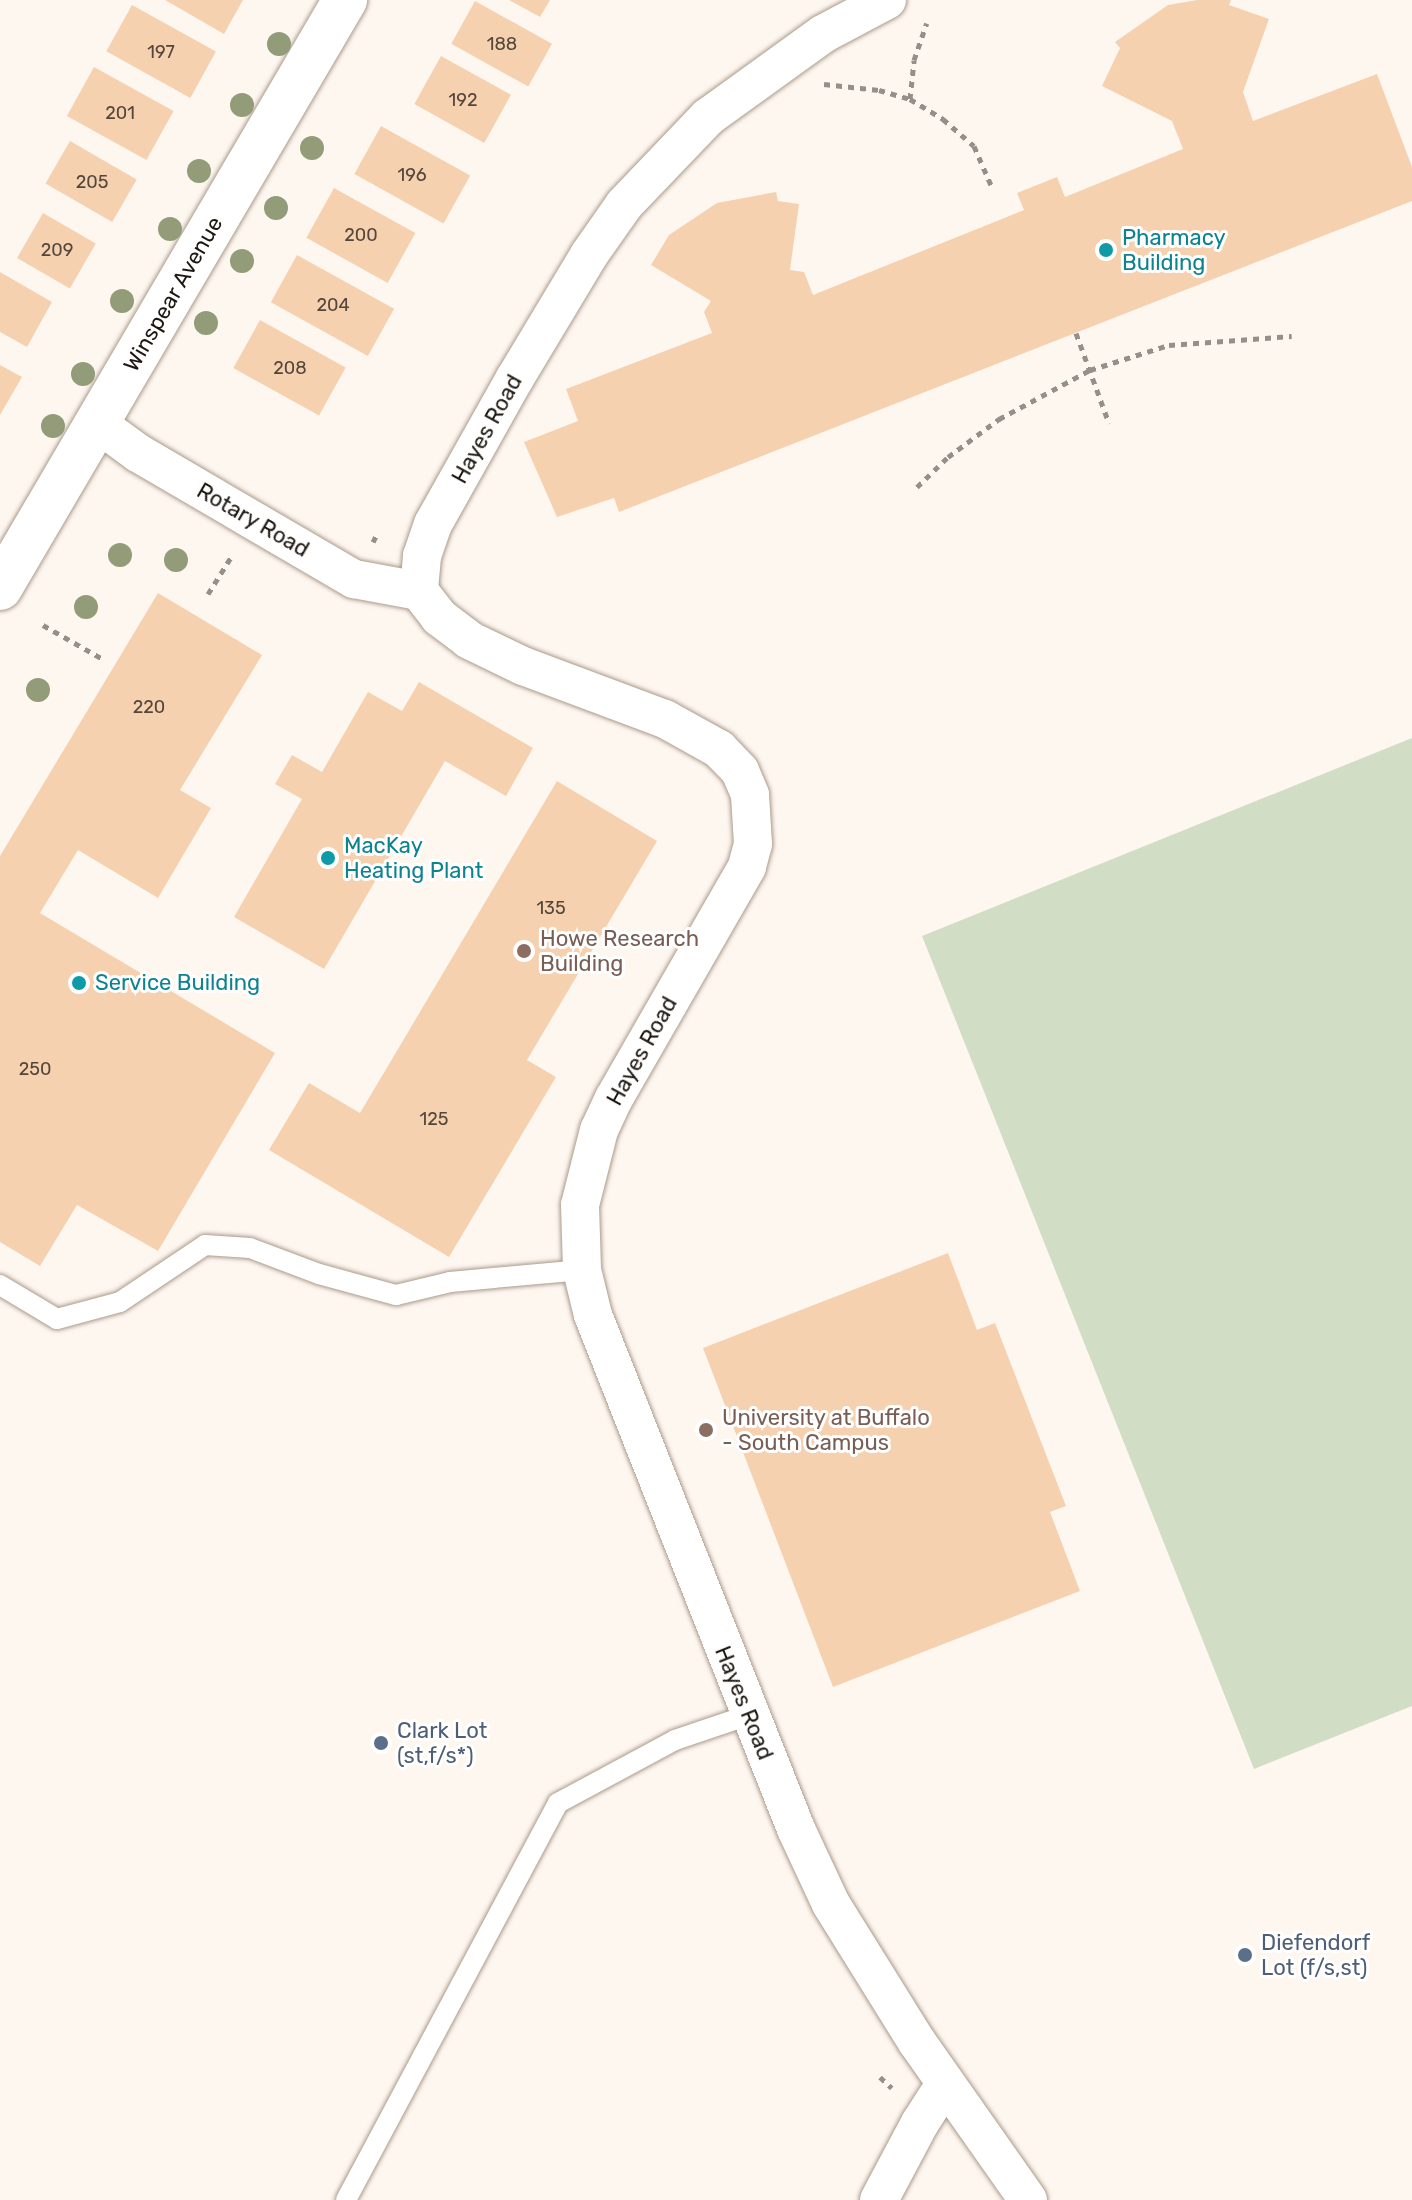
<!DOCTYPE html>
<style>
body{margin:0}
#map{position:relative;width:1412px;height:2200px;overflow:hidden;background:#fef7f0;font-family:Rubik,sans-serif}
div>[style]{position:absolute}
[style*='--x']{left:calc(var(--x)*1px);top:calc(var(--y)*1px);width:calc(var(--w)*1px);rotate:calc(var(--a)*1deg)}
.green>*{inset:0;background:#d1dec5}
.building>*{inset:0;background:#f5d1b0;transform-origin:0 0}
.path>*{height:5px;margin-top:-2.5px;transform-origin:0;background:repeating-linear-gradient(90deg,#968f89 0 6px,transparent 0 12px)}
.roads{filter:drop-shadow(0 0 2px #aa9a8b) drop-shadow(0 0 2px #aa9a8b)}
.service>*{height:20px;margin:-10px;padding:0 10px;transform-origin:10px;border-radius:10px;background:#fff}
.minor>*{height:38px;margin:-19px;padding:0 19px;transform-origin:19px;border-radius:19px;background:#fff}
.tertiary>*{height:44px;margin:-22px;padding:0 22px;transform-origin:22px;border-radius:22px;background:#fff}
.trees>*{width:24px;height:24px;margin:-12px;border-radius:50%;background:#929c78}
.dots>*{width:22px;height:22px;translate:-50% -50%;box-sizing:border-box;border:4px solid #fff;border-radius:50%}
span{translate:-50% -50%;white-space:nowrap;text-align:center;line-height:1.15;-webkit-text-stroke:6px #fff;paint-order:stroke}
.number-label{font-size:18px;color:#54463a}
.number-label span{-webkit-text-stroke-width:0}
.culture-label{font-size:22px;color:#0d838f}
.left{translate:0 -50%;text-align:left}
.street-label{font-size:22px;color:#1e1812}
.education-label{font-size:22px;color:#785e54}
.service-label{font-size:22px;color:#4e5e75}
</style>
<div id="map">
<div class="green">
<i style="clip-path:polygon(1412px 738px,1412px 1706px,1254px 1769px,922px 936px)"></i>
</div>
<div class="building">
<i style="clip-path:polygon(165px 0,243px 0,224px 34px)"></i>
<i style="clip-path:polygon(509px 0,550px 0,540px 17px)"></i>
<i style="clip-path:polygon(1197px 0,1231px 0,1229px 5px,1269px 19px,1243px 92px,1253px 121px,1377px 74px,1412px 167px,1412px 201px,619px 512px,614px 498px,557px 517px,524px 442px,578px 421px,566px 389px,712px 333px,704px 312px,711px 301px,651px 265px,669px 235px,717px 203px,776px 192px,778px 201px,799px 204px,790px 270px,804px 272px,813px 295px,1024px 210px,1017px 193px,1057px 177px,1065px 197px,1183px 149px,1172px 121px,1102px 86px,1120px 48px,1115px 42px,1168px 5px)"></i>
<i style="left:475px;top:1px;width:88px;height:49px;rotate:29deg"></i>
<i style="left:132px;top:5px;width:96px;height:53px;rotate:29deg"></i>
<i style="left:441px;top:56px;width:80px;height:55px;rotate:29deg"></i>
<i style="left:94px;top:67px;width:91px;height:56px;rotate:29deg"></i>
<i style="left:381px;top:126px;width:102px;height:55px;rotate:29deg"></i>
<i style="left:70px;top:141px;width:77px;height:49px;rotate:30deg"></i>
<i style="left:334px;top:188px;width:93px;height:57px;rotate:29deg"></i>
<i style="left:43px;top:213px;width:61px;height:52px;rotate:30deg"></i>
<i style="left:297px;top:255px;width:111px;height:54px;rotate:29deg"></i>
<i style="clip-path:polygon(0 272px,52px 302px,27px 347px,0 332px)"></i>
<i style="left:260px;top:320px;width:98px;height:55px;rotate:29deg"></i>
<i style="clip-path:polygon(0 365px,22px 377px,0 415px)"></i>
<i style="clip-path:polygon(158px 593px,262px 655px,180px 790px,211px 808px,158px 898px,78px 850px,40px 913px,275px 1053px,158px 1251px,77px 1205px,40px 1266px,0 1242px,0 856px)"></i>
<i style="clip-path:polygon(419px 682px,533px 748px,506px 796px,445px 761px,324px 969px,234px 917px,302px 799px,275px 784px,292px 755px,322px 772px,368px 692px,402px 711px)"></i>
<i style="clip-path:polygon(557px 781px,657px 841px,527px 1060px,556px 1077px,449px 1257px,269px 1150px,309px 1083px,360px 1113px)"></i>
<i style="clip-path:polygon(948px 1253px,977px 1330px,995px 1323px,1066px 1506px,1050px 1512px,1080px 1591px,833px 1687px,703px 1348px)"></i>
</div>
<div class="path">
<i style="--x:824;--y:84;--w:55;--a:6.2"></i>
<i style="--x:879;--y:90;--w:32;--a:16"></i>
<i style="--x:910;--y:99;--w:39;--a:31"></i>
<i style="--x:943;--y:119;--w:41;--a:41.1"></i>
<i style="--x:974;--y:146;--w:43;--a:66.4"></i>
<i style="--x:910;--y:99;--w:39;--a:-84"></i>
<i style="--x:914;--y:60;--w:39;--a:-71"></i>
<i style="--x:1076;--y:333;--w:96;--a:69.9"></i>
<i style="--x:917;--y:487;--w:43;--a:-44.1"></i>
<i style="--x:948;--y:457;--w:64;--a:-36.7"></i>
<i style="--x:999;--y:419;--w:103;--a:-28.3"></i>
<i style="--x:1090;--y:370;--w:83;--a:-17.6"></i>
<i style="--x:1169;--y:345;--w:123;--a:-4.2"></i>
<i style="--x:373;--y:542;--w:9;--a:-63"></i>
<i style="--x:208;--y:594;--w:47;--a:-58"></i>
<i style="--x:43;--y:625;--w:67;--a:29.6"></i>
<i style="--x:880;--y:2077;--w:16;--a:43"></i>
</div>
<div class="roads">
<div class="service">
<i style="--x:0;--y:1285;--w:66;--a:30.8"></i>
<i style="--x:57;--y:1319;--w:65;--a:-15.1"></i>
<i style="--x:120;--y:1302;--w:102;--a:-33.8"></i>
<i style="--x:205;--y:1245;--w:45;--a:3.8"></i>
<i style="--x:250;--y:1248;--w:74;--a:20.6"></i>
<i style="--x:319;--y:1274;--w:80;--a:15.3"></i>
<i style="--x:396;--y:1295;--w:56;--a:-13.5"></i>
<i style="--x:450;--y:1282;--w:133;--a:-5.2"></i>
<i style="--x:346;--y:2200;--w:450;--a:-61.9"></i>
<i style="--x:558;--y:1803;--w:133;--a:-28.3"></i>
<i style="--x:675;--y:1740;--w:78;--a:-18.7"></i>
</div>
<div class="minor">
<i style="--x:887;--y:0;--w:72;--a:152"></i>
<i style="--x:823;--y:34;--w:142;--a:144.2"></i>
<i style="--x:708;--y:117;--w:122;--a:133.7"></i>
<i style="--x:624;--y:205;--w:61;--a:125"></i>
<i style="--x:589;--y:255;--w:144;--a:121"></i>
<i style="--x:515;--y:378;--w:167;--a:119.3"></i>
<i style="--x:433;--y:524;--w:34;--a:109"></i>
<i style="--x:422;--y:556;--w:35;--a:95"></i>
<i style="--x:419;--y:591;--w:33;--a:52"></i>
<i style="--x:439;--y:617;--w:38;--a:37"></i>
<i style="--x:469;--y:640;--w:60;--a:25.7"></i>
<i style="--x:523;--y:666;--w:152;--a:20.5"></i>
<i style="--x:665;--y:719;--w:62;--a:29.1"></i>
<i style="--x:719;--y:749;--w:30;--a:46"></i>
<i style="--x:740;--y:771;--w:26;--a:67"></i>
<i style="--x:750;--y:795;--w:49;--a:86.5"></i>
<i style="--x:753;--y:844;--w:24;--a:105"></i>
<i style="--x:747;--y:867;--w:267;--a:119.9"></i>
<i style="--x:614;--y:1098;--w:35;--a:115"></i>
<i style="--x:599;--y:1130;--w:77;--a:104.2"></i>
<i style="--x:580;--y:1205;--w:65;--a:88.2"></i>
<i style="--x:582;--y:1270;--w:46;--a:76.3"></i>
<i style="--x:593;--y:1315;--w:553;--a:68.45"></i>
<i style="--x:796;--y:1829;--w:83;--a:65"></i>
<i style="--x:831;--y:1904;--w:163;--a:58.1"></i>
<i style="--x:917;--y:2042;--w:193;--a:54.9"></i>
<i style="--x:97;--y:423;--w:51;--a:36.2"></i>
<i style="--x:138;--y:453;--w:250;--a:30.3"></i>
<i style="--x:354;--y:579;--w:66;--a:10.5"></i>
<i style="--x:879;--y:2200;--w:87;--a:-62"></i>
<i style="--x:920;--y:2123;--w:46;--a:-57.3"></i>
</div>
<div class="tertiary">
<i style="--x:0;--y:588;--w:682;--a:-59.6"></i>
</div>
</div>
<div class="trees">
<i style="left:279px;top:44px"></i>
<i style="left:242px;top:105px"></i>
<i style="left:312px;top:148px"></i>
<i style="left:199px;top:171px"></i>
<i style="left:276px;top:208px"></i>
<i style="left:170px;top:229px"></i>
<i style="left:242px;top:261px"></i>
<i style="left:122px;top:301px"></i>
<i style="left:206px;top:323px"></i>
<i style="left:83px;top:374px"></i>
<i style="left:53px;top:426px"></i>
<i style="left:120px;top:555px"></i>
<i style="left:176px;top:560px"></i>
<i style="left:86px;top:607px"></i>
<i style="left:38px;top:690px"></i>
</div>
<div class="dots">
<i style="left:1106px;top:250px;background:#0f9aa8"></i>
<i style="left:328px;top:858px;background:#0f9aa8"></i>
<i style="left:524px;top:951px;background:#8d6e63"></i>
<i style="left:79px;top:983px;background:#0f9aa8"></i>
<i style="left:706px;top:1430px;background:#8d6e63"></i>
<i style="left:381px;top:1743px;background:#5c6f8a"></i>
<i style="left:1245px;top:1955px;background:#5c6f8a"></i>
</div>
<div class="number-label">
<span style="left:502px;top:44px">188</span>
<span style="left:161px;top:52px">197</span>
<span style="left:463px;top:100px">192</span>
<span style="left:120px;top:113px">201</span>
<span style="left:412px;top:175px">196</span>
<span style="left:92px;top:182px">205</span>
<span style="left:361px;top:235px">200</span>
<span style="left:57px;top:250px">209</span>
<span style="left:333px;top:305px">204</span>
<span style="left:290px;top:368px">208</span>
<span style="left:149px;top:707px">220</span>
<span style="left:551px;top:908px">135</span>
<span style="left:35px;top:1069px">250</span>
<span style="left:434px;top:1119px">125</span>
</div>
<div class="culture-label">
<span class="left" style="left:1122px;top:250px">Pharmacy<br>Building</span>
<span class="left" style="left:344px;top:858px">MacKay<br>Heating Plant</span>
<span class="left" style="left:95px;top:983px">Service Building</span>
</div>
<div class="street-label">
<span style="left:173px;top:294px;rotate:-60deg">Winspear Avenue</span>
<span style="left:487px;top:429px;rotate:-61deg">Hayes Road</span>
<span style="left:253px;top:520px;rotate:30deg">Rotary Road</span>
<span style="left:642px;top:1051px;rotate:-61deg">Hayes Road</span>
<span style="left:744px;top:1703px;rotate:68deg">Hayes Road</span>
</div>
<div class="education-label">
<span class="left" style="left:540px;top:951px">Howe Research<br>Building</span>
<span class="left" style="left:722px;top:1430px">University at Buffalo<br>- South Campus</span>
</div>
<div class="service-label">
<span class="left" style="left:397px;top:1743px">Clark Lot<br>(st,f/s*)</span>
<span class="left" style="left:1261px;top:1955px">Diefendorf<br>Lot (f/s,st)</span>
</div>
</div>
